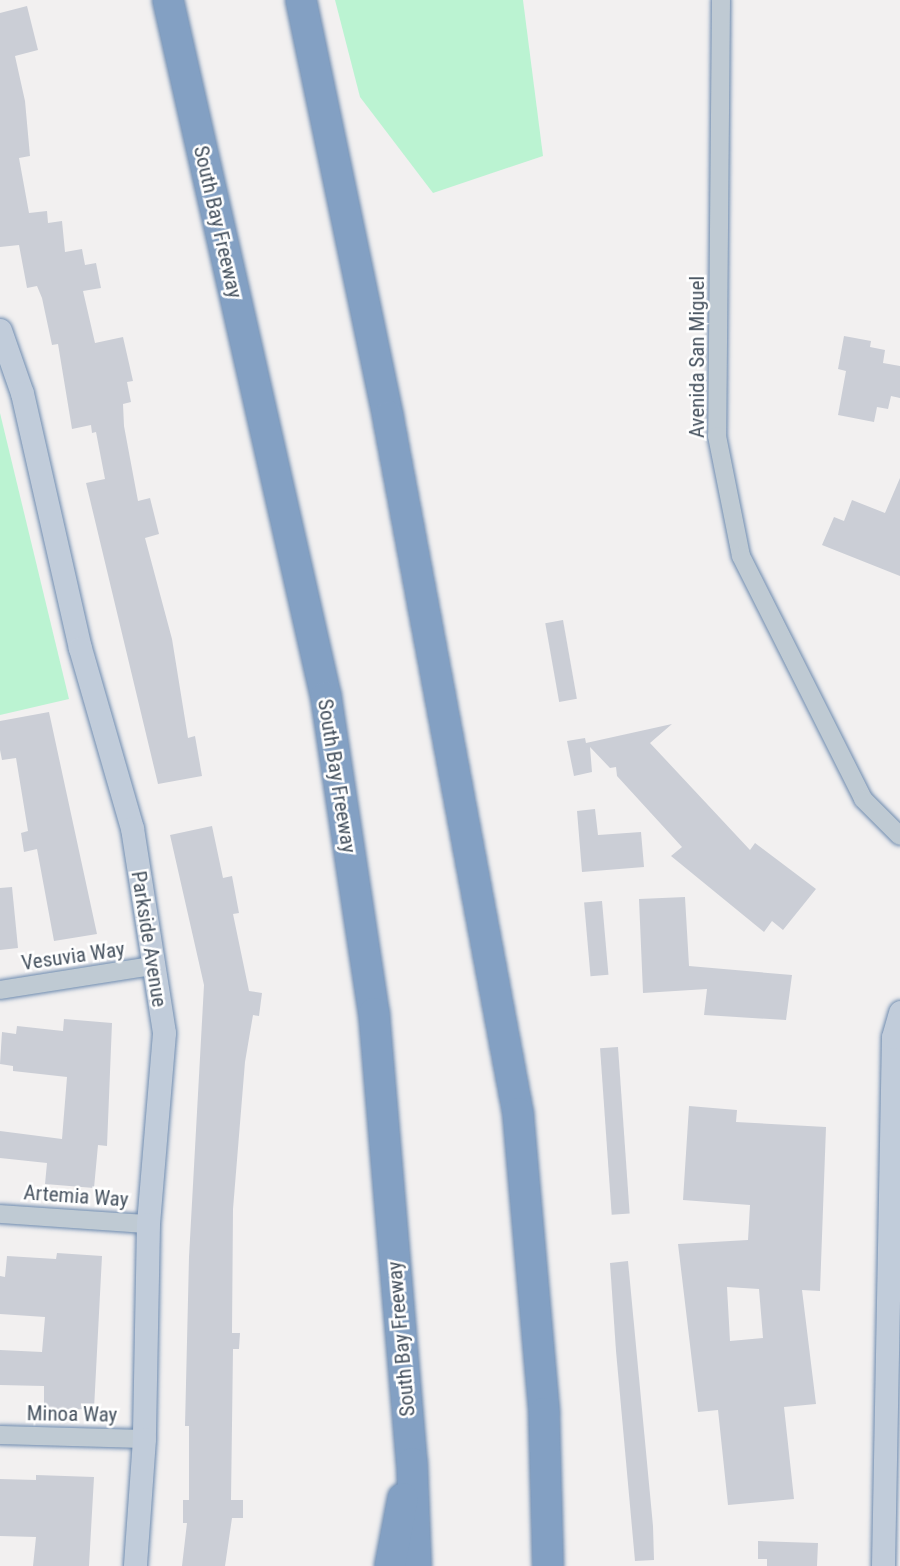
<!DOCTYPE html>
<style>
body{margin:0}
#map{position:relative;width:900px;height:1566px;overflow:hidden;background:#f2f0f0;font-family:"Roboto Condensed",sans-serif}
div>[style]{position:absolute}
[style*='--x']{left:calc(var(--x)*1px);top:calc(var(--y)*1px);width:calc(var(--w)*1px);rotate:calc(var(--a)*1deg)}
.green>*{inset:0;background:#bbf3d2}
.building>*{inset:0;background:#cbced6;transform-origin:0 0}
.roads{filter:drop-shadow(0 0 2px #6e8baf) drop-shadow(0 0 2px #6e8baf)}
.street>*{height:18px;margin:-9px;padding:0 9px;transform-origin:9px;border-radius:9px;background:#bfcad3}
.secondary>*{height:23px;margin:-11.5px;padding:0 11.5px;transform-origin:11.5px;border-radius:11.5px;background:#c1ccda}
.highway>*{height:30px;margin:-15px;padding:0 15px;transform-origin:15px;border-radius:15px;background:#83a0c3}
span{translate:-50% -50%;white-space:nowrap;text-align:center;line-height:1.15;-webkit-text-stroke:5px #fff;paint-order:stroke}
.street-label{font-size:21px;color:#46525f}
</style>
<div id="map">
<div class="green">
<i style="clip-path:polygon(335px 0,523px 0,543px 156px,433px 193px,360px 97px)"></i>
<i style="clip-path:polygon(0 413px,69px 699px,0 715px)"></i>
</div>
<div class="building">
<i style="clip-path:polygon(27px 6px,38px 50px,15px 56px,25px 101px,30px 156px,19px 158px,29px 213px,47px 211px,48px 223px,62px 221px,65px 252px,82px 249px,85px 265px,96px 263px,101px 288px,83px 291px,95px 343px,123px 337px,133px 381px,127px 382px,131px 402px,123px 404px,124px 426px,138px 501px,150px 498px,159px 534px,145px 538px,172px 639px,188px 738px,195px 736px,202px 776px,158px 784px,86px 483px,105px 479px,96px 432px,92px 433px,91px 425px,72px 429px,58px 344px,52px 345px,42px 298px,37px 286px,27px 288px,19px 245px,0 247px,0 13px)"></i>
<i style="clip-path:polygon(844px 336px,871px 341px,870px 347px,885px 350px,883px 363px,900px 366px,900px 398px,891px 396px,888px 409px,877px 407px,874px 422px,838px 415px,846px 371px,838px 369px)"></i>
<i style="clip-path:polygon(900px 478px,900px 576px,822px 545px,834px 517px,844px 521px,852px 500px,885px 513px)"></i>
<i style="left:563px;top:620px;width:80px;height:18px;rotate:80deg"></i>
<i style="clip-path:polygon(49px 712px,97px 934px,54px 941px,37px 849px,24px 852px,21px 833px,28px 831px,16px 758px,2px 760px,0 750px,0 721px)"></i>
<i style="clip-path:polygon(672px 724px,650px 743px,750px 850px,755px 843px,816px 889px,783px 930px,772px 921px,764px 932px,671px 856px,682px 847px,617px 776px,616px 767px,610px 768px,590px 747px,592px 772px,574px 776px,567px 741px,585px 738px,586px 743px)"></i>
<i style="clip-path:polygon(595px 809px,598px 835px,641px 832px,644px 867px,582px 872px,577px 811px)"></i>
<i style="clip-path:polygon(212px 826px,223px 878px,232px 876px,239px 913px,233px 914px,249px 991px,262px 993px,259px 1016px,253px 1015px,245px 1062px,233px 1209px,232px 1333px,240px 1333px,239px 1349px,233px 1349px,231px 1500px,243px 1500px,243px 1518px,232px 1518px,225px 1566px,182px 1566px,187px 1523px,183px 1523px,183px 1500px,189px 1500px,189px 1426px,185px 1426px,189px 1257px,204px 985px,170px 835px)"></i>
<i style="clip-path:polygon(12px 887px,18px 948px,0 950px,0 888px)"></i>
<i style="clip-path:polygon(685px 897px,689px 966px,792px 975px,786px 1020px,704px 1015px,707px 989px,643px 993px,639px 899px)"></i>
<i style="left:602px;top:901px;width:74px;height:18px;rotate:85deg"></i>
<i style="clip-path:polygon(64px 1019px,112px 1023px,107px 1146px,98px 1145px,94px 1188px,45px 1184px,47px 1163px,0 1158px,0 1131px,62px 1139px,67px 1077px,13px 1071px,13px 1066px,0 1064px,2px 1032px,16px 1034px,17px 1026px,63px 1031px)"></i>
<i style="left:618px;top:1047px;width:167px;height:18px;rotate:86deg"></i>
<i style="clip-path:polygon(evenodd,689px 1106px,737px 1110px,736px 1122px,826px 1127px,820px 1291px,802px 1290px,816px 1404px,784px 1407px,794px 1499px,728px 1505px,718px 1410px,698px 1412px,678px 1244px,748px 1240px,750px 1205px,683px 1200px,689px 1106px,727px 1287px,759px 1289px,763px 1338px,730px 1341px,727px 1287px)"></i>
<i style="clip-path:polygon(57px 1253px,102px 1256px,94px 1409px,44px 1410px,44px 1386px,0 1385px,0 1350px,42px 1352px,45px 1317px,0 1314px,0 1276px,5px 1277px,7px 1256px,56px 1259px)"></i>
<i style="clip-path:polygon(628px 1261px,653px 1526px,654px 1560px,635px 1561px,616px 1351px,610px 1263px)"></i>
<i style="clip-path:polygon(36px 1475px,94px 1477px,89px 1566px,33px 1566px,36px 1537px,0 1536px,0 1479px,36px 1480px)"></i>
<i style="clip-path:polygon(758px 1541px,818px 1543px,817px 1566px,767px 1566px,767px 1559px,758px 1559px)"></i>
</div>
<div class="roads">
<div class="street">
<i style="--x:721;--y:0;--w:436;--a:90.5"></i>
<i style="--x:717;--y:436;--w:122;--a:78.7"></i>
<i style="--x:741;--y:556;--w:272;--a:63.3"></i>
<i style="--x:863;--y:799;--w:52;--a:45"></i>
<i style="--x:0;--y:990;--w:154;--a:-9"></i>
<i style="--x:0;--y:1214;--w:148;--a:3.9"></i>
<i style="--x:0;--y:1435;--w:144;--a:1.6"></i>
</div>
<div class="secondary">
<i style="--x:0;--y:330;--w:67;--a:70.8"></i>
<i style="--x:22;--y:393;--w:262;--a:77.2"></i>
<i style="--x:80;--y:648;--w:187;--a:73.9"></i>
<i style="--x:132;--y:828;--w:207;--a:81.1"></i>
<i style="--x:164;--y:1033;--w:192;--a:94.8"></i>
<i style="--x:148;--y:1224;--w:215;--a:91.1"></i>
<i style="--x:144;--y:1439;--w:127;--a:94.1"></i>
<i style="--x:883;--y:1566;--w:529;--a:-88.92"></i>
<i style="--x:893;--y:1037;--w:26;--a:-74"></i>
</div>
<div class="highway">
<i style="--x:168;--y:0;--w:715;--a:77.23"></i>
<i style="--x:326;--y:697;--w:320;--a:81.4"></i>
<i style="--x:374;--y:1013;--w:452;--a:85.2"></i>
<i style="--x:412;--y:1463;--w:103;--a:87.8"></i>
<i style="--x:301;--y:0;--w:426;--a:78.2"></i>
<i style="--x:388;--y:417;--w:708;--a:79.42"></i>
<i style="--x:518;--y:1113;--w:301;--a:85"></i>
<i style="--x:544;--y:1413;--w:153;--a:88.5"></i>
<i style="--x:390;--y:1566;--w:69;--a:-79.2"></i>
</div>
</div>
<div class="street-label">
<span style="left:218px;top:222px;rotate:77deg">South Bay Freeway</span>
<span style="left:697px;top:357px;rotate:-90deg">Avenida San Miguel</span>
<span style="left:337px;top:776px;rotate:81deg">South Bay Freeway</span>
<span style="left:149px;top:939px;rotate:81deg">Parkside Avenue</span>
<span style="left:73px;top:956px;rotate:-8deg">Vesuvia Way</span>
<span style="left:76px;top:1196px;rotate:4deg">Artemia Way</span>
<span style="left:401px;top:1339px;rotate:-95deg">South Bay Freeway</span>
<span style="left:72px;top:1414px;rotate:1deg">Minoa Way</span>
</div>
</div>
